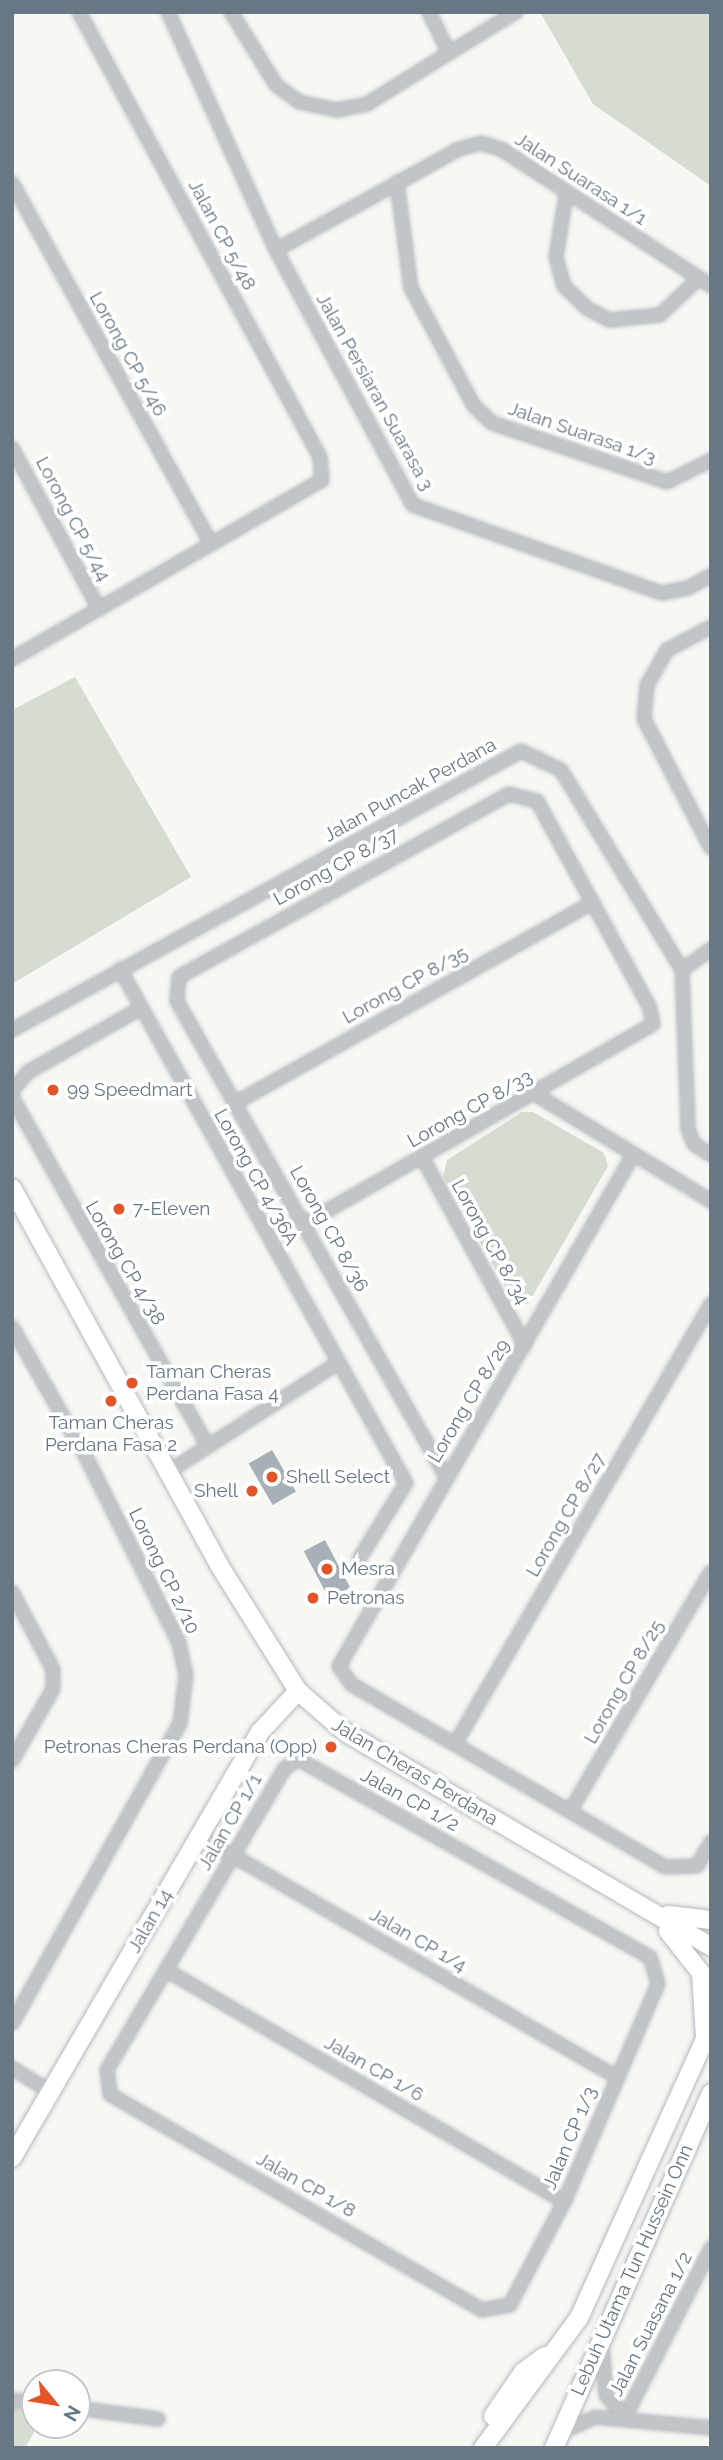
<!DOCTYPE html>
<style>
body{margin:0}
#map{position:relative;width:723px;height:2460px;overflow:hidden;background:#f7f7f4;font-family:Raleway,sans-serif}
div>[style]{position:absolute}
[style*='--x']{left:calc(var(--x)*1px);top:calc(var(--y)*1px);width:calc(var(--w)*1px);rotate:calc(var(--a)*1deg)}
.green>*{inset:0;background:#d7dcd3}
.building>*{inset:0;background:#a7b0b6;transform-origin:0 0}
.roads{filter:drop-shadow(0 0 2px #b5babf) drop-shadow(0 0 2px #b5babf)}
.street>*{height:12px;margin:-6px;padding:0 6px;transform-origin:6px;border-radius:6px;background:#c0c5c8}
.secondary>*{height:18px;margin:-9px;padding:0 9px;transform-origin:9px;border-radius:9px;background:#fff}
.dots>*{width:19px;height:19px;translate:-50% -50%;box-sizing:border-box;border:4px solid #fff;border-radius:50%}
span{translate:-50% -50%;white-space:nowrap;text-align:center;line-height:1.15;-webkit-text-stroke:7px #fff;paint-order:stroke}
.street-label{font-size:19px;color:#667785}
.poi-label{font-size:19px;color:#667785}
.left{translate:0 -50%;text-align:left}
.right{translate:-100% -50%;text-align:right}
.frame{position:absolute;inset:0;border:14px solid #667785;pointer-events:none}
.north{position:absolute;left:21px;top:2369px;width:70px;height:70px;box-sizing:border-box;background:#fff;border:2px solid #c2c9ce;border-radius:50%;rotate:120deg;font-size:19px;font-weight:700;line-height:28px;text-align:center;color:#667785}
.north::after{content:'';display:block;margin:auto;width:24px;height:32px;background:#e35528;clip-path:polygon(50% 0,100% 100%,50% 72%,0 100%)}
</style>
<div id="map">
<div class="green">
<i style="clip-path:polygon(540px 12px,711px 12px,711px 186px,593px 104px)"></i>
<i style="clip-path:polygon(75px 677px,191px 877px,12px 984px,12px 710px)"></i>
<i style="clip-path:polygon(522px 1112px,533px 1112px,604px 1153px,608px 1166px,528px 1304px,516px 1305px,443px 1177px,447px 1160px)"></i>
<i style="clip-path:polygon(12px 2406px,35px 2408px,38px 2425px,25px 2448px,12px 2448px)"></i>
</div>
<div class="building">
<i style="left:272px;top:1450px;width:48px;height:27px;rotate:60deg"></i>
<i style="left:325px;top:1540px;width:54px;height:24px;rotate:62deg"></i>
</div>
<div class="roads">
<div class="street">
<i style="--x:168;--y:12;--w:261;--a:65.6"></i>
<i style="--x:276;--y:250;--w:289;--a:61.8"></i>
<i style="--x:413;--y:505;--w:264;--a:19.5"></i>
<i style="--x:662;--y:593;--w:26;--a:-11"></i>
<i style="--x:688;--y:588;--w:26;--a:-29"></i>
<i style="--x:231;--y:12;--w:86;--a:58.3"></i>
<i style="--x:276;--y:85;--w:29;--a:36"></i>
<i style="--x:299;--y:102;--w:39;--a:12"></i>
<i style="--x:337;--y:110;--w:31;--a:-11"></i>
<i style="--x:367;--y:104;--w:97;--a:-31.9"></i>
<i style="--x:449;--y:53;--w:46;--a:-116"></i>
<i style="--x:449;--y:53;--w:79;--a:-31.5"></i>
<i style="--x:397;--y:182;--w:107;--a:82.5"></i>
<i style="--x:411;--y:288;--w:134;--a:61.9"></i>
<i style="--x:474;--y:406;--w:25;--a:43"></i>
<i style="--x:492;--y:423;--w:185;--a:18.6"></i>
<i style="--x:667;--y:482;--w:49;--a:-26.6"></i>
<i style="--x:12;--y:183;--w:411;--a:61.1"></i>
<i style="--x:566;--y:195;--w:63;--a:99.2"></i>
<i style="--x:556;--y:257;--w:30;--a:75"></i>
<i style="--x:564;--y:286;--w:33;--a:44"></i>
<i style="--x:588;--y:309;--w:25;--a:27"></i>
<i style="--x:610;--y:320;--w:50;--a:-5.7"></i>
<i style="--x:660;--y:315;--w:54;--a:-43.5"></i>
<i style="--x:276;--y:250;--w:209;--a:-28.9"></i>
<i style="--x:459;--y:149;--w:23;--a:-15"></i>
<i style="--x:481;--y:143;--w:21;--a:17"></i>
<i style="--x:501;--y:149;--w:251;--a:33.1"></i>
<i style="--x:12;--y:448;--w:183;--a:61.6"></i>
<i style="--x:711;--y:627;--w:50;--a:152.4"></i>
<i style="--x:667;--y:650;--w:40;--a:119.7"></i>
<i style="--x:647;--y:685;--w:34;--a:95"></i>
<i style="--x:644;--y:719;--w:145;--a:62.6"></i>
<i style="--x:12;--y:659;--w:358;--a:-30"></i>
<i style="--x:322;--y:480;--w:23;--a:-95"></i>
<i style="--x:320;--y:457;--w:506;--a:-118.44"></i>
<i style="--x:120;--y:969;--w:588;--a:60.91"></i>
<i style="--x:406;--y:1483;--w:89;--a:121.7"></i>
<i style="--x:682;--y:970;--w:36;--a:-36"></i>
<i style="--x:12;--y:1030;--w:580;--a:-28.73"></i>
<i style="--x:521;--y:751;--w:44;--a:25.4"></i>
<i style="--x:561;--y:770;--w:234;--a:58.8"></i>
<i style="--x:682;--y:970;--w:159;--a:87.8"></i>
<i style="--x:688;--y:1129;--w:16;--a:68"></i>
<i style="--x:694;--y:1144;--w:20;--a:33"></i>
<i style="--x:12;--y:1091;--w:25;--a:-50"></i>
<i style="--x:28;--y:1072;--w:130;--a:-29.5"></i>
<i style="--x:535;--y:1094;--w:206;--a:31.3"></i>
<i style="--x:12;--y:1097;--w:400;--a:60.7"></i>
<i style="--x:237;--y:1102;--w:408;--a:-29.3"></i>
<i style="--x:633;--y:1155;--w:590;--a:119.91"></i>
<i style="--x:339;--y:1666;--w:22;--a:56"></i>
<i style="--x:351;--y:1684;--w:364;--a:30.2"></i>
<i style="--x:666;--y:1867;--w:31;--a:-2"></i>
<i style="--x:697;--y:1866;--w:28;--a:-60"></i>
<i style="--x:422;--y:1157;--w:214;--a:61.3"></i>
<i style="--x:304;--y:1224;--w:402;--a:-29.8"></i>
<i style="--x:653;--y:1024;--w:16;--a:-101"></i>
<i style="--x:650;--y:1008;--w:236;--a:-118.6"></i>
<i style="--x:537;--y:801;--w:29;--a:-166"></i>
<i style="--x:509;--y:794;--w:377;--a:151"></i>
<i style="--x:179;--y:977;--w:24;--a:95"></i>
<i style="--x:177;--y:1001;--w:547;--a:60.53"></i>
<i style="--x:12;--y:1327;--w:147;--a:60.3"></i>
<i style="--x:85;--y:1455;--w:210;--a:63.4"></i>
<i style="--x:179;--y:1643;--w:33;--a:78"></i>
<i style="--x:186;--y:1675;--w:48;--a:97.1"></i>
<i style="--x:180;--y:1723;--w:344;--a:119.2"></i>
<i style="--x:168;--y:1472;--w:200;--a:-32.7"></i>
<i style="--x:12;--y:1592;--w:87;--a:62"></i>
<i style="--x:53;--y:1669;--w:20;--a:90"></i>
<i style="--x:53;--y:1689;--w:83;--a:119.7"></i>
<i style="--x:455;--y:1744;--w:509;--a:-59.81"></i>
<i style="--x:298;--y:1759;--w:404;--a:29.4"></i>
<i style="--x:650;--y:1957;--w:28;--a:73"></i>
<i style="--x:658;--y:1984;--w:237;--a:113.3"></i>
<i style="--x:564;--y:2202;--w:116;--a:117.7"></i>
<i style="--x:510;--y:2305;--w:28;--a:170"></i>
<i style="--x:482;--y:2310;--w:430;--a:-149.9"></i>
<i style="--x:110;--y:2094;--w:24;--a:-97"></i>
<i style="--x:107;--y:2070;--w:349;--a:-59.5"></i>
<i style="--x:284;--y:1769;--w:17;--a:-36"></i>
<i style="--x:570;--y:1811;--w:277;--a:-59.5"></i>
<i style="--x:199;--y:1836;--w:482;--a:30"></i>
<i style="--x:166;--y:1970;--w:461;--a:30.2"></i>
<i style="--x:12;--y:2068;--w:46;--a:31.6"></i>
<i style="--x:602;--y:2344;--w:51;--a:85.5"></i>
<i style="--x:606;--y:2395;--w:29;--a:49"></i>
<i style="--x:12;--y:2400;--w:23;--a:7"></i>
<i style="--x:77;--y:2408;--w:82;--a:7.7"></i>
<i style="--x:625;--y:2417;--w:190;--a:-63"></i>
<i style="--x:562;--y:2432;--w:36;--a:-24"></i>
<i style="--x:595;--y:2417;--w:117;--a:5.4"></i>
</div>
<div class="secondary">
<i style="--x:12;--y:1188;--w:430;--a:61.2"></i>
<i style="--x:219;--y:1565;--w:149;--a:57.9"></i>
<i style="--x:298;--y:1691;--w:62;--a:41.1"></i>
<i style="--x:345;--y:1732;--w:424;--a:30.4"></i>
<i style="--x:668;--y:1915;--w:43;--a:6.6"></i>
<i style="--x:668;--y:1931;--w:53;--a:51.8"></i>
<i style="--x:701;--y:1973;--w:64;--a:86.4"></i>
<i style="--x:12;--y:2158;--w:493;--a:-59.8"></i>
<i style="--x:260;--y:1732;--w:56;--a:-47.2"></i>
<i style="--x:493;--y:2416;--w:53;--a:-55.7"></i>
<i style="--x:523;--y:2372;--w:27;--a:-36"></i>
<i style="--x:483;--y:2448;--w:162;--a:-53.6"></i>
<i style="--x:579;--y:2318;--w:320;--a:-65.7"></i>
<i style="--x:554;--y:2448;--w:388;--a:-66.1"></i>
</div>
</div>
<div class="dots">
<i style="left:53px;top:1090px;background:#e35528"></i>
<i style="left:119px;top:1209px;background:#e35528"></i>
<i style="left:132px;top:1383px;background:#e35528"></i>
<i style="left:111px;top:1401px;background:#e35528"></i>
<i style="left:272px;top:1477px;background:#e35528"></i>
<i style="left:252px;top:1491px;background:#e35528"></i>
<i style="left:327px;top:1569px;background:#e35528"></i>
<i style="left:313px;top:1598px;background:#e35528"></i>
<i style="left:331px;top:1747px;background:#e35528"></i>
</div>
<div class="street-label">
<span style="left:581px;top:179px;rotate:33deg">Jalan Suarasa 1/1</span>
<span style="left:222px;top:235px;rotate:62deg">Jalan CP 5/48</span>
<span style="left:128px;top:354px;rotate:61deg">Lorong CP 5/46</span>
<span style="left:375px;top:392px;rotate:61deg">Jalan Persiaran Suarasa 3</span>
<span style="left:582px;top:433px;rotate:19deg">Jalan Suarasa 1/3</span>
<span style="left:73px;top:519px;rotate:62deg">Lorong CP 5/44</span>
<span style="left:410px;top:790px;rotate:-29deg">Jalan Puncak Perdana</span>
<span style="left:336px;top:867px;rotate:-29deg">Lorong CP 8/37</span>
<span style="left:405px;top:985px;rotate:-29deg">Lorong CP 8/35</span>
<span style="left:470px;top:1109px;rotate:-29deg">Lorong CP 8/33</span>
<span style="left:256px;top:1177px;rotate:61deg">Lorong CP 4/36A</span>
<span style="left:329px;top:1229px;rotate:61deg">Lorong CP 8/36</span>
<span style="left:490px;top:1242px;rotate:61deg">Lorong CP 8/34</span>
<span style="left:125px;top:1263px;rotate:60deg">Lorong CP 4/38</span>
<span style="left:469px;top:1401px;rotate:-59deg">Lorong CP 8/29</span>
<span style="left:566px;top:1515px;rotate:-60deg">Lorong CP 8/27</span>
<span style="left:164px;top:1571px;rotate:64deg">Lorong CP 2/10</span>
<span style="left:624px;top:1682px;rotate:-60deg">Lorong CP 8/25</span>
<span style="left:415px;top:1772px;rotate:31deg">Jalan Cheras Perdana</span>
<span style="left:410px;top:1800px;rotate:29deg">Jalan CP 1/2</span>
<span style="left:230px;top:1822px;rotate:-60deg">Jalan CP 1/1</span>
<span style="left:150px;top:1921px;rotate:-60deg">Jalan 14</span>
<span style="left:418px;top:1940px;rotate:30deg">Jalan CP 1/4</span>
<span style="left:374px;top:2069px;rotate:30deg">Jalan CP 1/6</span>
<span style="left:570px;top:2138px;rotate:-67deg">Jalan CP 1/3</span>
<span style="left:306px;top:2185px;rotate:30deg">Jalan CP 1/8</span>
<span style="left:632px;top:2270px;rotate:-66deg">Lebuh Utama Tun Hussein Onn</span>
<span style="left:651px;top:2324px;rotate:-63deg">Jalan Suasana 1/2</span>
</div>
<div class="poi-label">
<span class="left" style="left:67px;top:1090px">99 Speedmart</span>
<span class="left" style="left:133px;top:1209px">7-Eleven</span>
<span class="left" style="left:146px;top:1383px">Taman Cheras<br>Perdana Fasa 4</span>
<span style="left:111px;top:1434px">Taman Cheras<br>Perdana Fasa 2</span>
<span class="left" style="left:286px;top:1477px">Shell Select</span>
<span class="right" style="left:238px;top:1491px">Shell</span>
<span class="left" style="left:341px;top:1569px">Mesra</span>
<span class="left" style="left:327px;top:1598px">Petronas</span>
<span class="right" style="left:317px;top:1747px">Petronas Cheras Perdana (Opp)</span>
</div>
<div class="frame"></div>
<div class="north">N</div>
</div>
